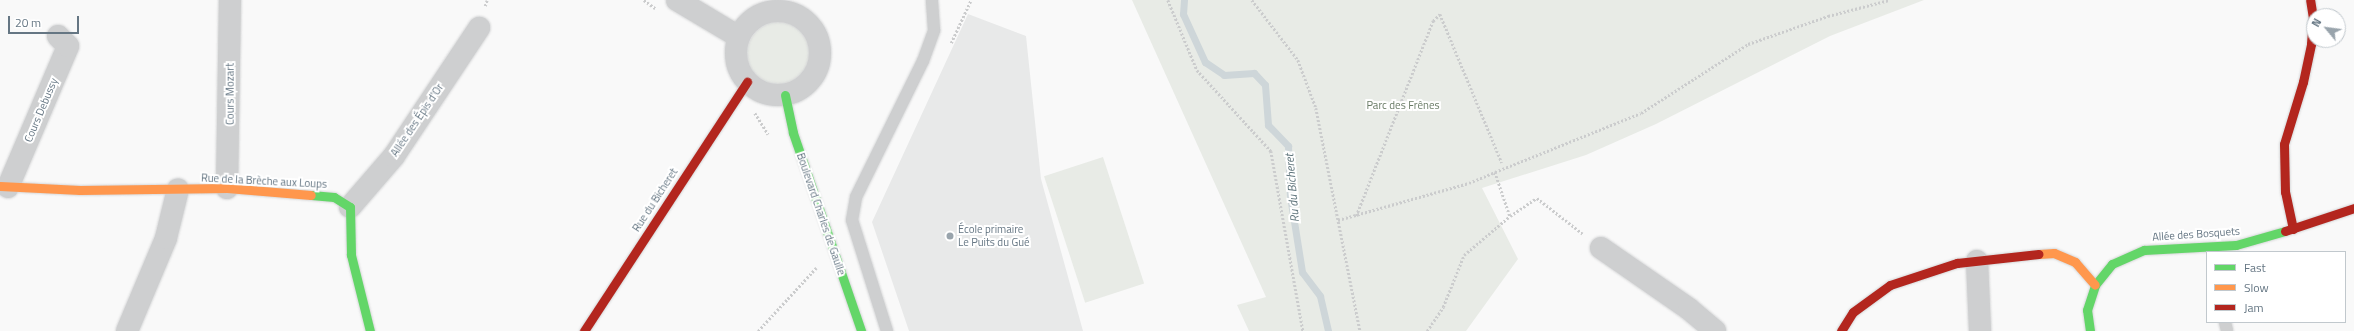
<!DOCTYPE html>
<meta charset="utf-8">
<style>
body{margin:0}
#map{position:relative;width:2354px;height:331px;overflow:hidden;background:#f9f9f9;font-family:"Titillium Web",sans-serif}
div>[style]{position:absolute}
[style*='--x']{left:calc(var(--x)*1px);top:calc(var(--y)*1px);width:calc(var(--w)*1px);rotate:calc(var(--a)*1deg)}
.built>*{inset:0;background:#e8e9e9}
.green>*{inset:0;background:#e8ebe6;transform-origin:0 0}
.round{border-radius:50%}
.stream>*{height:7px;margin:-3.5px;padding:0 3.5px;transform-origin:3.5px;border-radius:3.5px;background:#ced6d9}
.path>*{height:2.5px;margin-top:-1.25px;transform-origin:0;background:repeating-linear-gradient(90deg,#cbcccd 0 2px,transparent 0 4px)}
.roads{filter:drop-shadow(0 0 1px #d5d6d7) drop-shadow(0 0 1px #d5d6d7)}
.lane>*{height:12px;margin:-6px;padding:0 6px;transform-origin:6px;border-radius:6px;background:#cecfd0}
.street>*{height:22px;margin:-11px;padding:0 11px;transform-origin:11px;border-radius:11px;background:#cecfd0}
.street>.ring{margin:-11px;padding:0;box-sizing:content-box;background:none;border:22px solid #cecfd0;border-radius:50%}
.fast>*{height:9px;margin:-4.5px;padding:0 4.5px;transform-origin:4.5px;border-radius:4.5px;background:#63d668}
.slow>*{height:9px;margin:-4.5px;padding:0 4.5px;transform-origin:4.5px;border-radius:4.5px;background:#ff974d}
.jam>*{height:9px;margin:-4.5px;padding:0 4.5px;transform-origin:4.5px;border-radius:4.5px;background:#b3261e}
.dots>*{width:11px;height:11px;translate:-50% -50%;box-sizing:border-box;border:2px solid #fff;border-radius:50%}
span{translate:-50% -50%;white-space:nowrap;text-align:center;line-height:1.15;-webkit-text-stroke:4px #fff;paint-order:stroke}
.street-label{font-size:11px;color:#657683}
.park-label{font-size:11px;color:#687a64}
.poi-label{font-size:11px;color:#657683}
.left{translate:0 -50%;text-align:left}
.water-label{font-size:12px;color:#60757c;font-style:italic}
.legend{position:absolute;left:2206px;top:251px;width:140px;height:72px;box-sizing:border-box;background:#fff;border:1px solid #c1c8cd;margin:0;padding:5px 7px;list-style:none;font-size:12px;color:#657683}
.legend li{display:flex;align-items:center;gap:8px;height:20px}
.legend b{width:20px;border:1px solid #c1c8cd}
.north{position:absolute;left:2306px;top:8px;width:40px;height:40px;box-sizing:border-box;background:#fff;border:1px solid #c1c8cd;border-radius:50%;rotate:299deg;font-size:11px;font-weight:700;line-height:16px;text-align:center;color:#657683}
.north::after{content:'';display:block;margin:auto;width:14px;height:18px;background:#99a4ac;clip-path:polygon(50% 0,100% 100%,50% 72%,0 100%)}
.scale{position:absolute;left:8px;top:16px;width:71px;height:18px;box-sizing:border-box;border:2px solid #657683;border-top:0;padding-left:5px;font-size:12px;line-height:14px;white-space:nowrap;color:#657683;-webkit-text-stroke:3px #fff;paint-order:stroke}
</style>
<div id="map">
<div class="built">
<i style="clip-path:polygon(968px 14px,1026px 36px,1041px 179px,1083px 331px,909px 331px,872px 222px)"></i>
</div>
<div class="green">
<i style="clip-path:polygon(1132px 0,1924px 0,1830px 36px,1656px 124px,1586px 155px,1482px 188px,1518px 259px,1466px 331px,1249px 331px,1237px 305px,1266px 297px)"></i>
<i class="round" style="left:747px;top:22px;width:64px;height:64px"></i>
<i style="left:1103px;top:157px;width:133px;height:62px;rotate:72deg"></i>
</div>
<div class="stream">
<i style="--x:1184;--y:0;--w:14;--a:94"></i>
<i style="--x:1183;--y:14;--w:53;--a:65.4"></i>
<i style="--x:1205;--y:62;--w:23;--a:34"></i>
<i style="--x:1224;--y:75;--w:30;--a:-4"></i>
<i style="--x:1254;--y:73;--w:16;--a:47"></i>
<i style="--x:1265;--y:85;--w:40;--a:85.7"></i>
<i style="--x:1268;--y:125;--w:29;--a:46"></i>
<i style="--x:1288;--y:146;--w:50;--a:87.7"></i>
<i style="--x:1290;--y:196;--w:77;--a:81"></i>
<i style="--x:1302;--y:272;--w:30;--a:53"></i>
<i style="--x:1320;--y:296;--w:36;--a:77"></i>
</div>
<div class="path">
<i style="--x:644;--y:0;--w:14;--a:36"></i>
<i style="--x:1168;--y:0;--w:76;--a:67.5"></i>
<i style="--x:1197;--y:70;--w:110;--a:47.6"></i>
<i style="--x:1271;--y:151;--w:183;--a:79.9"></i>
<i style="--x:1252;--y:0;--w:76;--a:52.5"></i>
<i style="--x:1298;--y:60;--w:51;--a:69.4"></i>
<i style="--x:1316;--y:108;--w:227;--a:78.8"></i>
<i style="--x:485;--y:6;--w:6;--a:-72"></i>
<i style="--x:951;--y:43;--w:47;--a:-65.1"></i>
<i style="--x:755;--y:113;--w:25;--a:58"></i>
<i style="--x:1495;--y:172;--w:46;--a:71.2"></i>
<i style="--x:1356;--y:216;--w:210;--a:-68.5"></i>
<i style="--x:1433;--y:21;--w:10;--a:-45"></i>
<i style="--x:1440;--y:14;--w:161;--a:67.4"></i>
<i style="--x:1338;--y:220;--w:136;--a:-15.8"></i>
<i style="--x:1469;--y:183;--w:28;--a:-23"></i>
<i style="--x:1495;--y:172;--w:157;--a:-22"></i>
<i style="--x:1641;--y:113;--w:127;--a:-32.8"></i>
<i style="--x:1748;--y:44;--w:85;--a:-19.3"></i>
<i style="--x:1828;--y:16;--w:63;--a:-14.7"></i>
<i style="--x:758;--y:331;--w:86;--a:-47.4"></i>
<i style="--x:1427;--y:331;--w:29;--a:-56"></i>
<i style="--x:1443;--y:307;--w:56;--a:-68"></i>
<i style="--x:1464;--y:255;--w:60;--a:-40.3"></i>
<i style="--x:1510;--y:216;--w:32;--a:-34"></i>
<i style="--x:1537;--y:198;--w:58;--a:38"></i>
</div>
<div class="roads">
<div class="lane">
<i style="--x:2225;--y:322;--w:9;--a:77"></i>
<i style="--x:887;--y:331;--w:116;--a:-107.5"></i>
<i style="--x:852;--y:220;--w:23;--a:-80"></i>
<i style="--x:856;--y:197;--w:152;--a:-63.8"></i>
<i style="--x:923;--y:61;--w:33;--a:-70"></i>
<i style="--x:934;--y:30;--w:30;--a:-94"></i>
</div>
<div class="street">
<i style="--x:677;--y:0;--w:72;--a:30.8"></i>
<i class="ring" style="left:736px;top:11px;width:62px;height:62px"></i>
<i style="--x:8;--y:187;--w:153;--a:-66.9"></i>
<i style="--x:68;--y:46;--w:14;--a:-135"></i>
<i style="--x:227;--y:188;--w:188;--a:-89.1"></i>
<i style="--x:350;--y:207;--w:67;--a:-49.2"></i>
<i style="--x:394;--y:156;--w:154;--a:-56.4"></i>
<i style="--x:1601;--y:248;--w:107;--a:34.7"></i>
<i style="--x:1689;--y:309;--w:34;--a:40"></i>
<i style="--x:1977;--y:261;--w:70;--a:87.5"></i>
<i style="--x:127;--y:331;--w:101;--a:-67.2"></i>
<i style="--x:166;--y:238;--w:50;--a:-76.2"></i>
</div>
<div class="fast">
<i style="--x:785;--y:95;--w:39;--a:78"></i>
<i style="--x:793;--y:133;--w:209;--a:71"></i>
<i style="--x:311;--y:195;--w:23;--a:5"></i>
<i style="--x:334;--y:197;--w:19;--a:32"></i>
<i style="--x:350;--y:207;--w:48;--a:88.8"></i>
<i style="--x:351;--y:255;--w:78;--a:76"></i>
<i style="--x:2090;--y:331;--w:21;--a:-98"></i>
<i style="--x:2087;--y:310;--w:26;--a:-72"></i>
<i style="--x:2095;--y:285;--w:27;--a:-51"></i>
<i style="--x:2112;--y:264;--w:35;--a:-24"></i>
<i style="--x:2144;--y:250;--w:92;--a:-3.1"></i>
<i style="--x:2236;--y:245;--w:51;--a:-15.9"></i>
</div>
<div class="slow">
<i style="--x:0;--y:186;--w:80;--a:2.9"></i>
<i style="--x:80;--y:190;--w:147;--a:-0.8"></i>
<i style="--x:227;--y:188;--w:84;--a:4.8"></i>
<i style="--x:2039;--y:254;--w:15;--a:-4"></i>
<i style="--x:2054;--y:253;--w:23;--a:23"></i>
<i style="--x:2075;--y:262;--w:30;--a:49"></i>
</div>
<div class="jam">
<i style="--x:2293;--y:229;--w:38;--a:-102"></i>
<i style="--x:2285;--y:192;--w:48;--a:-91.2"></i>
<i style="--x:2284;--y:144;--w:65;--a:-73"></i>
<i style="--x:2303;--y:82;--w:39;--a:-78"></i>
<i style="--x:2311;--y:44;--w:26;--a:-86"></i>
<i style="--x:2313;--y:18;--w:18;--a:-99"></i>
<i style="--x:2285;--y:231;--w:73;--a:-18.4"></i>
<i style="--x:584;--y:331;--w:298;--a:-56.8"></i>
<i style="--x:1841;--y:331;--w:22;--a:-58"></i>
<i style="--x:1853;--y:312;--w:46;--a:-36.1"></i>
<i style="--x:1890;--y:285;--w:71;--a:-18.2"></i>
<i style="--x:1957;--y:263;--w:82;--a:-6.3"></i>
</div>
</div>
<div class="dots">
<i style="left:950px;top:236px;background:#99a4ac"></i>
</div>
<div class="street-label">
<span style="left:230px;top:94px;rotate:-90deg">Cours Mozart</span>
<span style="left:41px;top:110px;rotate:-67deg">Cours Debussy</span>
<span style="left:417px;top:120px;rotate:-56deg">Allée des Épis d'Or</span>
<span style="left:264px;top:181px;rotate:3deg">Rue de la Brèche aux Loups</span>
<span style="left:655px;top:200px;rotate:-57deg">Rue du Bicheret</span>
<span style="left:821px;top:214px;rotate:71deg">Boulevard Charles de Gaulle</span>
<span style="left:2196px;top:234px;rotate:-4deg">Allée des Bosquets</span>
</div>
<div class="park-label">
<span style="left:1403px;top:105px">Parc des Frênes</span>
</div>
<div class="poi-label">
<span class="left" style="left:958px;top:236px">École primaire<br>Le Puits du Gué</span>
</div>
<div class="water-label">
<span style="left:1292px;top:188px;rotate:-95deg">Ru du Bicheret</span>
</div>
<ul class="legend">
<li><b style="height:5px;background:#63d668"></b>Fast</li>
<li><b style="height:5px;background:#ff974d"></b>Slow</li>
<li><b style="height:5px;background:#b3261e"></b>Jam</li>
</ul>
<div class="north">N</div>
<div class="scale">20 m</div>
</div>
